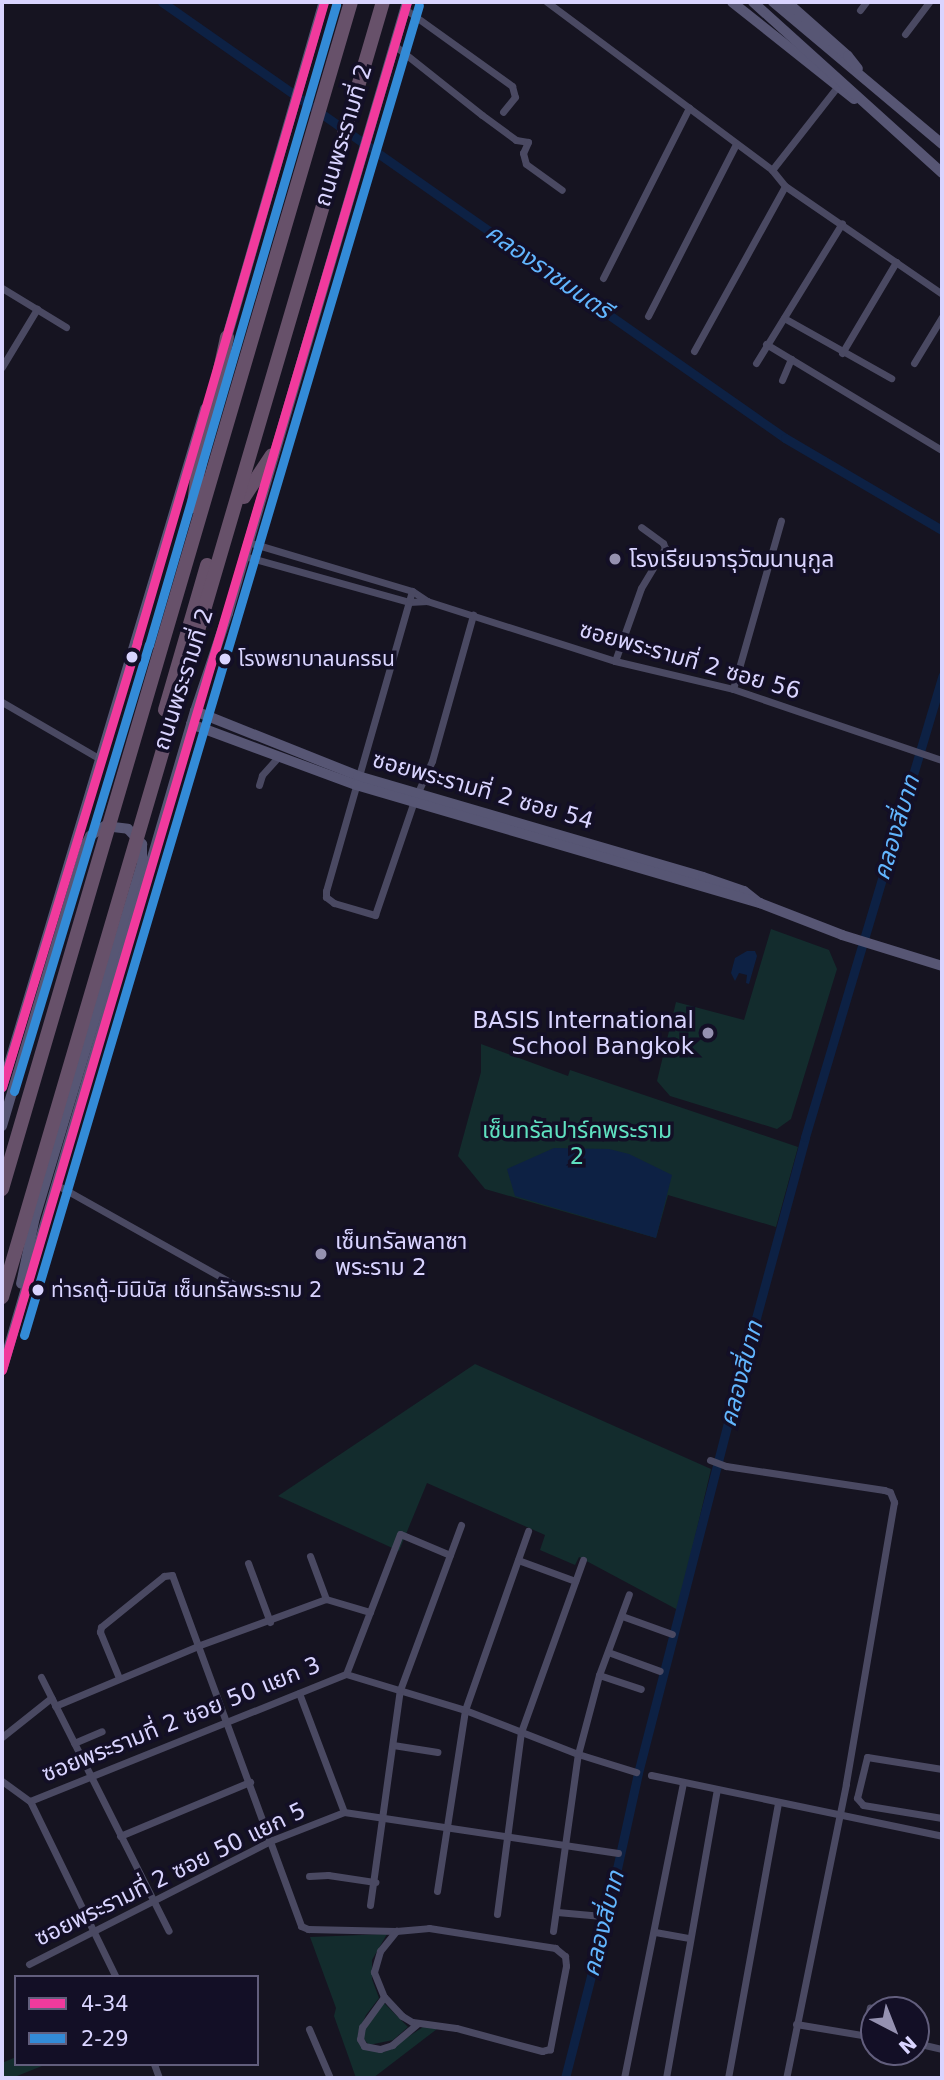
<!DOCTYPE html>
<meta charset="utf-8">
<style>
body{margin:0}
#map{position:relative;width:944px;height:2080px;overflow:hidden;background:#161421;font-family:"DejaVu Sans","Noto Sans Thai",sans-serif}
div>[style]{position:absolute}
[style*='--x']{left:calc(var(--x)*1px);top:calc(var(--y)*1px);width:calc(var(--w)*1px);rotate:calc(var(--a)*1deg)}
.green>*{inset:0;background:#132c2d}
.water>*{inset:0;background:#0d2144}
.canal>*{height:9px;margin:-4.5px;padding:0 4.5px;transform-origin:4.5px;border-radius:4.5px;background:#0d2144}
.street>*{height:7px;margin:-3.5px;padding:0 3.5px;transform-origin:3.5px;border-radius:3.5px;background:#4a4962}
.secondary>*{height:10px;margin:-5px;padding:0 5px;transform-origin:5px;border-radius:5px;background:#575674}
.highway>*{height:14px;margin:-7px;padding:0 7px;transform-origin:7px;border-radius:7px;background:#67516a}
.bus-1>*{height:9px;margin:-4.5px;padding:0 4.5px;transform-origin:4.5px;border-radius:4.5px;background:#f13a9d}
.bus-2>*{height:9px;margin:-4.5px;padding:0 4.5px;transform-origin:4.5px;border-radius:4.5px;background:#338bd7}
.dots>*{width:19px;height:19px;translate:-50% -50%;box-sizing:border-box;border:4px solid #130f26;border-radius:50%}
span{translate:-50% -50%;white-space:nowrap;text-align:center;line-height:1.15;-webkit-text-stroke:7px #130f26;paint-order:stroke}
.bus-label{font-size:21px;color:#d9d4ff}
.left{translate:0 -50%;text-align:left}
.street-label{font-size:23px;color:#d9d4ff}
.poi-label{font-size:23px;color:#d9d4ff}
.right{translate:-100% -50%;text-align:right}
.park-label{font-size:23px;color:#5fe0c0}
.water-label{font-size:24px;color:#62b6ff;font-style:italic}
.frame{position:absolute;inset:0;border:4px solid #d9d4ff;pointer-events:none}
.legend{position:absolute;left:14px;top:1975px;width:245px;height:91px;box-sizing:border-box;background:#130f26;border:2px solid #625e7d;margin:0;padding:9px 12px;list-style:none;font-size:21px;color:#d9d4ff}
.legend li{display:flex;align-items:center;gap:14px;height:35px}
.legend b{width:35px;border:2px solid #625e7d}
.north{position:absolute;left:860px;top:1996px;width:70px;height:70px;box-sizing:border-box;background:#130f26;border:2px solid #625e7d;border-radius:50%;rotate:138deg;font-size:19px;font-weight:700;line-height:28px;text-align:center;color:#d9d4ff}
.north::after{content:'';display:block;margin:auto;width:24px;height:32px;background:#9591b1;clip-path:polygon(50% 0,100% 100%,50% 72%,0 100%)}
</style>
<div id="map">
<div class="green">
<i style="clip-path:polygon(771px 929px,829px 950px,837px 969px,791px 1119px,777px 1129px,670px 1096px,657px 1081px,676px 1002px,744px 1020px)"></i>
<i style="clip-path:polygon(481px 1044px,568px 1076px,570px 1070px,798px 1147px,776px 1227px,668px 1195px,656px 1238px,485px 1189px,458px 1156px,481px 1072px)"></i>
<i style="clip-path:polygon(475px 1364px,711px 1469px,678px 1610px,579px 1557px,575px 1565px,540px 1550px,545px 1535px,427px 1483px,399px 1551px,278px 1496px)"></i>
<i style="clip-path:polygon(387px 1934px,372px 1960px,372px 1979px,379px 1998px,366px 2015px,358px 2033px,363px 2049px,385px 2052px,423px 2027px,437px 2029px,373px 2078px,356px 2078px,334px 2016px,336px 2008px,310px 1937px)"></i>
<i style="clip-path:polygon(384px 2003px,408px 2027px,393px 2040px,369px 2045px,363px 2038px,365px 2028px)"></i>
<i style="clip-path:polygon(16px 2057px,16px 2064px,47px 2064px,12px 2078px,2px 2078px,2px 2063px)"></i>
</div>
<div class="water">
<i style="clip-path:polygon(747px 951px,755px 951px,757px 956px,749px 984px,746px 983px,747px 975px,739px 973px,735px 981px,731px 973px,735px 958px)"></i>
<i style="clip-path:polygon(554px 1148px,609px 1149px,629px 1154px,672px 1175px,656px 1238px,515px 1196px,507px 1169px)"></i>
</div>
<div class="canal">
<i style="--x:162;--y:2;--w:760;--a:34.99"></i>
<i style="--x:785;--y:438;--w:182;--a:30.4"></i>
<i style="--x:565;--y:2078;--w:179;--a:-75.7"></i>
<i style="--x:609;--y:1905;--w:135;--a:-77.6"></i>
<i style="--x:638;--y:1773;--w:386;--a:-75.6"></i>
<i style="--x:734;--y:1399;--w:271;--a:-74.8"></i>
<i style="--x:805;--y:1137;--w:481;--a:-73.4"></i>
</div>
<div class="street">
<i style="--x:547;--y:2;--w:281;--a:36.7"></i>
<i style="--x:772;--y:170;--w:21;--a:51"></i>
<i style="--x:785;--y:186;--w:191;--a:34.5"></i>
<i style="--x:405;--y:9;--w:132;--a:35.7"></i>
<i style="--x:512;--y:86;--w:11;--a:75"></i>
<i style="--x:515;--y:97;--w:19;--a:129"></i>
<i style="--x:860;--y:10;--w:10;--a:-53"></i>
<i style="--x:905;--y:34;--w:40;--a:-53"></i>
<i style="--x:394;--y:45;--w:112;--a:38.5"></i>
<i style="--x:482;--y:115;--w:42;--a:36.3"></i>
<i style="--x:516;--y:140;--w:12;--a:9"></i>
<i style="--x:528;--y:142;--w:12;--a:114"></i>
<i style="--x:523;--y:153;--w:11;--a:75"></i>
<i style="--x:526;--y:164;--w:44;--a:35.8"></i>
<i style="--x:772;--y:170;--w:105;--a:-51.9"></i>
<i style="--x:603;--y:278;--w:191;--a:-63.2"></i>
<i style="--x:2;--y:288;--w:75;--a:31.4"></i>
<i style="--x:648;--y:316;--w:193;--a:-62.9"></i>
<i style="--x:784;--y:318;--w:123;--a:29.3"></i>
<i style="--x:766;--y:344;--w:205;--a:31.1"></i>
<i style="--x:694;--y:351;--w:188;--a:-61.1"></i>
<i style="--x:842;--y:353;--w:106;--a:-59.3"></i>
<i style="--x:756;--y:363;--w:164;--a:-58.4"></i>
<i style="--x:914;--y:363;--w:54;--a:-58.7"></i>
<i style="--x:2;--y:367;--w:68;--a:-58.9"></i>
<i style="--x:782;--y:380;--w:23;--a:-67"></i>
<i style="--x:244;--y:556;--w:171;--a:15.6"></i>
<i style="--x:409;--y:602;--w:18;--a:-3"></i>
<i style="--x:427;--y:601;--w:18;--a:-146"></i>
<i style="--x:412;--y:591;--w:171;--a:-163.4"></i>
<i style="--x:412;--y:591;--w:312;--a:106"></i>
<i style="--x:326;--y:891;--w:6;--a:90"></i>
<i style="--x:326;--y:897;--w:10;--a:37"></i>
<i style="--x:334;--y:903;--w:43;--a:16.3"></i>
<i style="--x:375;--y:915;--w:120;--a:-71.1"></i>
<i style="--x:414;--y:801;--w:44;--a:-65.8"></i>
<i style="--x:432;--y:761;--w:152;--a:-74.3"></i>
<i style="--x:427;--y:601;--w:197;--a:17.7"></i>
<i style="--x:615;--y:661;--w:121;--a:13.3"></i>
<i style="--x:733;--y:689;--w:221;--a:18.8"></i>
<i style="--x:615;--y:661;--w:77;--a:-70.4"></i>
<i style="--x:641;--y:588;--w:47;--a:-59"></i>
<i style="--x:665;--y:548;--w:5;--a:-112"></i>
<i style="--x:663;--y:543;--w:27;--a:-144"></i>
<i style="--x:733;--y:689;--w:175;--a:-74.1"></i>
<i style="--x:2;--y:702;--w:113;--a:30.2"></i>
<i style="--x:259;--y:785;--w:10;--a:-73"></i>
<i style="--x:262;--y:775;--w:25;--a:-48"></i>
<i style="--x:57;--y:1185;--w:206;--a:29.3"></i>
<i style="--x:710;--y:1460;--w:17;--a:21"></i>
<i style="--x:726;--y:1466;--w:160;--a:8.6"></i>
<i style="--x:884;--y:1490;--w:6;--a:18"></i>
<i style="--x:890;--y:1492;--w:11;--a:68"></i>
<i style="--x:894;--y:1502;--w:286;--a:99.7"></i>
<i style="--x:846;--y:1784;--w:300;--a:101.5"></i>
<i style="--x:450;--y:1555;--w:54;--a:-157.2"></i>
<i style="--x:400;--y:1534;--w:150;--a:111.1"></i>
<i style="--x:346;--y:1674;--w:124;--a:16.8"></i>
<i style="--x:465;--y:1710;--w:121;--a:21.3"></i>
<i style="--x:578;--y:1754;--w:61;--a:17.2"></i>
<i style="--x:310;--y:1556;--w:46;--a:69.6"></i>
<i style="--x:518;--y:1560;--w:61;--a:20.2"></i>
<i style="--x:248;--y:1563;--w:63;--a:69.6"></i>
<i style="--x:622;--y:1616;--w:53;--a:19.8"></i>
<i style="--x:608;--y:1652;--w:55;--a:20.1"></i>
<i style="--x:599;--y:1675;--w:44;--a:18.4"></i>
<i style="--x:41;--y:1677;--w:284;--a:63.3"></i>
<i style="--x:119;--y:1678;--w:50;--a:-112.4"></i>
<i style="--x:100;--y:1632;--w:5;--a:-79"></i>
<i style="--x:101;--y:1627;--w:81;--a:-39"></i>
<i style="--x:164;--y:1576;--w:8;--a:-7"></i>
<i style="--x:172;--y:1575;--w:374;--a:69.8"></i>
<i style="--x:301;--y:1926;--w:8;--a:23"></i>
<i style="--x:308;--y:1929;--w:88;--a:1.3"></i>
<i style="--x:396;--y:1931;--w:33;--a:-5"></i>
<i style="--x:429;--y:1928;--w:128;--a:9"></i>
<i style="--x:555;--y:1948;--w:13;--a:39"></i>
<i style="--x:565;--y:1956;--w:10;--a:84"></i>
<i style="--x:566;--y:1966;--w:85;--a:100.9"></i>
<i style="--x:550;--y:2049;--w:8;--a:166"></i>
<i style="--x:542;--y:2051;--w:89;--a:-165"></i>
<i style="--x:456;--y:2028;--w:44;--a:-172.2"></i>
<i style="--x:412;--y:2022;--w:12;--a:-149"></i>
<i style="--x:402;--y:2016;--w:26;--a:-133"></i>
<i style="--x:384;--y:1997;--w:27;--a:-112"></i>
<i style="--x:374;--y:1972;--w:22;--a:-74"></i>
<i style="--x:380;--y:1951;--w:26;--a:-51"></i>
<i style="--x:299;--y:1693;--w:127;--a:69.3"></i>
<i style="--x:55;--y:1706;--w:157;--a:-22.8"></i>
<i style="--x:200;--y:1645;--w:134;--a:-20.1"></i>
<i style="--x:326;--y:1599;--w:46;--a:16.5"></i>
<i style="--x:2;--y:1737;--w:63;--a:-38.5"></i>
<i style="--x:74;--y:1743;--w:30;--a:-23"></i>
<i style="--x:393;--y:1745;--w:45;--a:9"></i>
<i style="--x:942;--y:1769;--w:76;--a:-170.9"></i>
<i style="--x:867;--y:1757;--w:42;--a:103.7"></i>
<i style="--x:857;--y:1798;--w:9;--a:49"></i>
<i style="--x:863;--y:1805;--w:80;--a:9.3"></i>
<i style="--x:651;--y:1775;--w:297;--a:11.8"></i>
<i style="--x:2;--y:1781;--w:34;--a:36"></i>
<i style="--x:30;--y:1801;--w:196;--a:64"></i>
<i style="--x:30;--y:1801;--w:341;--a:-21.9"></i>
<i style="--x:120;--y:1836;--w:141;--a:-22.6"></i>
<i style="--x:309;--y:1876;--w:19;--a:-3"></i>
<i style="--x:328;--y:1875;--w:48;--a:8.5"></i>
<i style="--x:437;--y:1891;--w:183;--a:-81.2"></i>
<i style="--x:465;--y:1710;--w:190;--a:-70.6"></i>
<i style="--x:370;--y:1905;--w:217;--a:-82.1"></i>
<i style="--x:400;--y:1690;--w:176;--a:-69.7"></i>
<i style="--x:557;--y:1912;--w:45;--a:5.1"></i>
<i style="--x:497;--y:1914;--w:184;--a:-82.5"></i>
<i style="--x:521;--y:1732;--w:183;--a:-70.2"></i>
<i style="--x:553;--y:1931;--w:179;--a:-82"></i>
<i style="--x:578;--y:1754;--w:82;--a:-75.1"></i>
<i style="--x:599;--y:1675;--w:86;--a:-69.7"></i>
<i style="--x:655;--y:1932;--w:35;--a:10"></i>
<i style="--x:29;--y:1964;--w:271;--a:-27"></i>
<i style="--x:270;--y:1841;--w:79;--a:-21.4"></i>
<i style="--x:344;--y:1812;--w:277;--a:8.5"></i>
<i style="--x:384;--y:1997;--w:37;--a:126"></i>
<i style="--x:362;--y:2027;--w:12;--a:99"></i>
<i style="--x:360;--y:2039;--w:8;--a:60"></i>
<i style="--x:364;--y:2046;--w:16;--a:11"></i>
<i style="--x:380;--y:2049;--w:13;--a:-18"></i>
<i style="--x:392;--y:2045;--w:34;--a:-40"></i>
<i style="--x:796;--y:2024;--w:79;--a:9.5"></i>
<i style="--x:309;--y:2029;--w:53;--a:66.8"></i>
<i style="--x:865;--y:2035;--w:28;--a:-80"></i>
<i style="--x:916;--y:2043;--w:27;--a:13"></i>
<i style="--x:154;--y:2064;--w:15;--a:70"></i>
<i style="--x:624;--y:2078;--w:301;--a:-78.7"></i>
<i style="--x:666;--y:2078;--w:292;--a:-80"></i>
<i style="--x:728;--y:2078;--w:280;--a:-79.7"></i>
</div>
<div class="secondary">
<i style="--x:732;--y:2;--w:156;--a:38.5"></i>
<i style="--x:753;--y:2;--w:255;--a:42.1"></i>
<i style="--x:773;--y:2;--w:221;--a:40"></i>
<i style="--x:787;--y:2;--w:81;--a:41.5"></i>
<i style="--x:848;--y:56;--w:16;--a:52"></i>
<i style="--x:225;--y:344;--w:356;--a:-73.9"></i>
<i style="--x:195;--y:711;--w:175;--a:21.7"></i>
<i style="--x:358;--y:776;--w:359;--a:16.3"></i>
<i style="--x:703;--y:877;--w:43;--a:18.9"></i>
<i style="--x:744;--y:891;--w:18;--a:38"></i>
<i style="--x:191;--y:724;--w:176;--a:20.3"></i>
<i style="--x:356;--y:785;--w:421;--a:16.3"></i>
<i style="--x:760;--y:903;--w:88;--a:21.3"></i>
<i style="--x:842;--y:935;--w:105;--a:17.2"></i>
<i style="--x:2;--y:1087;--w:708;--a:-73.33"></i>
<i style="--x:2;--y:1126;--w:294;--a:-73.4"></i>
<i style="--x:86;--y:844;--w:9;--a:-63"></i>
<i style="--x:90;--y:836;--w:18;--a:-34"></i>
<i style="--x:105;--y:826;--w:23;--a:7"></i>
<i style="--x:128;--y:829;--w:21;--a:47"></i>
<i style="--x:142;--y:844;--w:19;--a:90"></i>
<i style="--x:142;--y:863;--w:370;--a:106.8"></i>
<i style="--x:35;--y:1217;--w:68;--a:101.8"></i>
<i style="--x:2;--y:1370;--w:687;--a:-73.68"></i>
<i style="--x:195;--y:711;--w:103;--a:-71.4"></i>
<i style="--x:228;--y:613;--w:637;--a:-73.67"></i>
</div>
<div class="highway">
<i style="--x:244;--y:497;--w:50;--a:-56.3"></i>
<i style="--x:194;--y:506;--w:29;--a:-84"></i>
<i style="--x:197;--y:477;--w:143;--a:-77.9"></i>
<i style="--x:165;--y:710;--w:151;--a:-73.8"></i>
<i style="--x:2;--y:1189;--w:1237;--a:-73.62"></i>
<i style="--x:2;--y:1297;--w:1350;--a:-73.61"></i>
</div>
<div class="bus-1">
<i style="--x:2;--y:1087;--w:465;--a:-73.1"></i>
<i style="--x:137;--y:642;--w:667;--a:-73.71"></i>
<i style="--x:2;--y:1370;--w:1427;--a:-73.51"></i>
</div>
<div class="bus-2">
<i style="--x:14;--y:1091;--w:466;--a:-73.2"></i>
<i style="--x:149;--y:645;--w:667;--a:-73.71"></i>
<i style="--x:24;--y:1335;--w:1387;--a:-73.46"></i>
</div>
<div class="dots">
<i style="left:615px;top:559px;background:#9591b1"></i>
<i style="left:132px;top:657px;background:#d9d4ff"></i>
<i style="left:225px;top:659px;background:#d9d4ff"></i>
<i style="left:708px;top:1033px;background:#9591b1"></i>
<i style="left:321px;top:1254px;background:#9591b1"></i>
<i style="left:38px;top:1290px;background:#d9d4ff"></i>
</div>
<div class="bus-label">
<span class="left" style="left:238px;top:659px">โรงพยาบาลนครธน</span>
<span class="left" style="left:51px;top:1290px">ท่ารถตู้-มินิบัส เซ็นทรัลพระราม 2</span>
</div>
<div class="street-label">
<span style="left:343px;top:135px;rotate:-73deg">ถนนพระรามที่ 2</span>
<span style="left:690px;top:660px;rotate:16deg">ซอยพระรามที่ 2 ซอย 56</span>
<span style="left:183px;top:679px;rotate:-72deg">ถนนพระรามที่ 2</span>
<span style="left:483px;top:790px;rotate:16deg">ซอยพระรามที่ 2 ซอย 54</span>
<span style="left:181px;top:1719px;rotate:-22deg">ซอยพระรามที่ 2 ซอย 50 แยก 3</span>
<span style="left:170px;top:1874px;rotate:-26deg">ซอยพระรามที่ 2 ซอย 50 แยก 5</span>
</div>
<div class="poi-label">
<span class="left" style="left:629px;top:559px">โรงเรียนจารุวัฒนานุกูล</span>
<span class="right" style="left:694px;top:1033px">BASIS International<br>School Bangkok</span>
<span class="left" style="left:335px;top:1254px">เซ็นทรัลพลาซา<br>พระราม 2</span>
</div>
<div class="park-label">
<span style="left:577px;top:1143px">เซ็นทรัลปาร์คพระราม<br>2</span>
</div>
<div class="water-label">
<span style="left:548px;top:272px;rotate:35deg">คลองราชมนตรี</span>
<span style="left:897px;top:828px;rotate:-73deg">คลองสี่บาท</span>
<span style="left:742px;top:1374px;rotate:-75deg">คลองสี่บาท</span>
<span style="left:604px;top:1924px;rotate:-76deg">คลองสี่บาท</span>
</div>
<div class="frame"></div>
<ul class="legend">
<li><b style="height:9px;background:#f13a9d"></b>4-34</li>
<li><b style="height:9px;background:#338bd7"></b>2-29</li>
</ul>
<div class="north">N</div>
</div>
